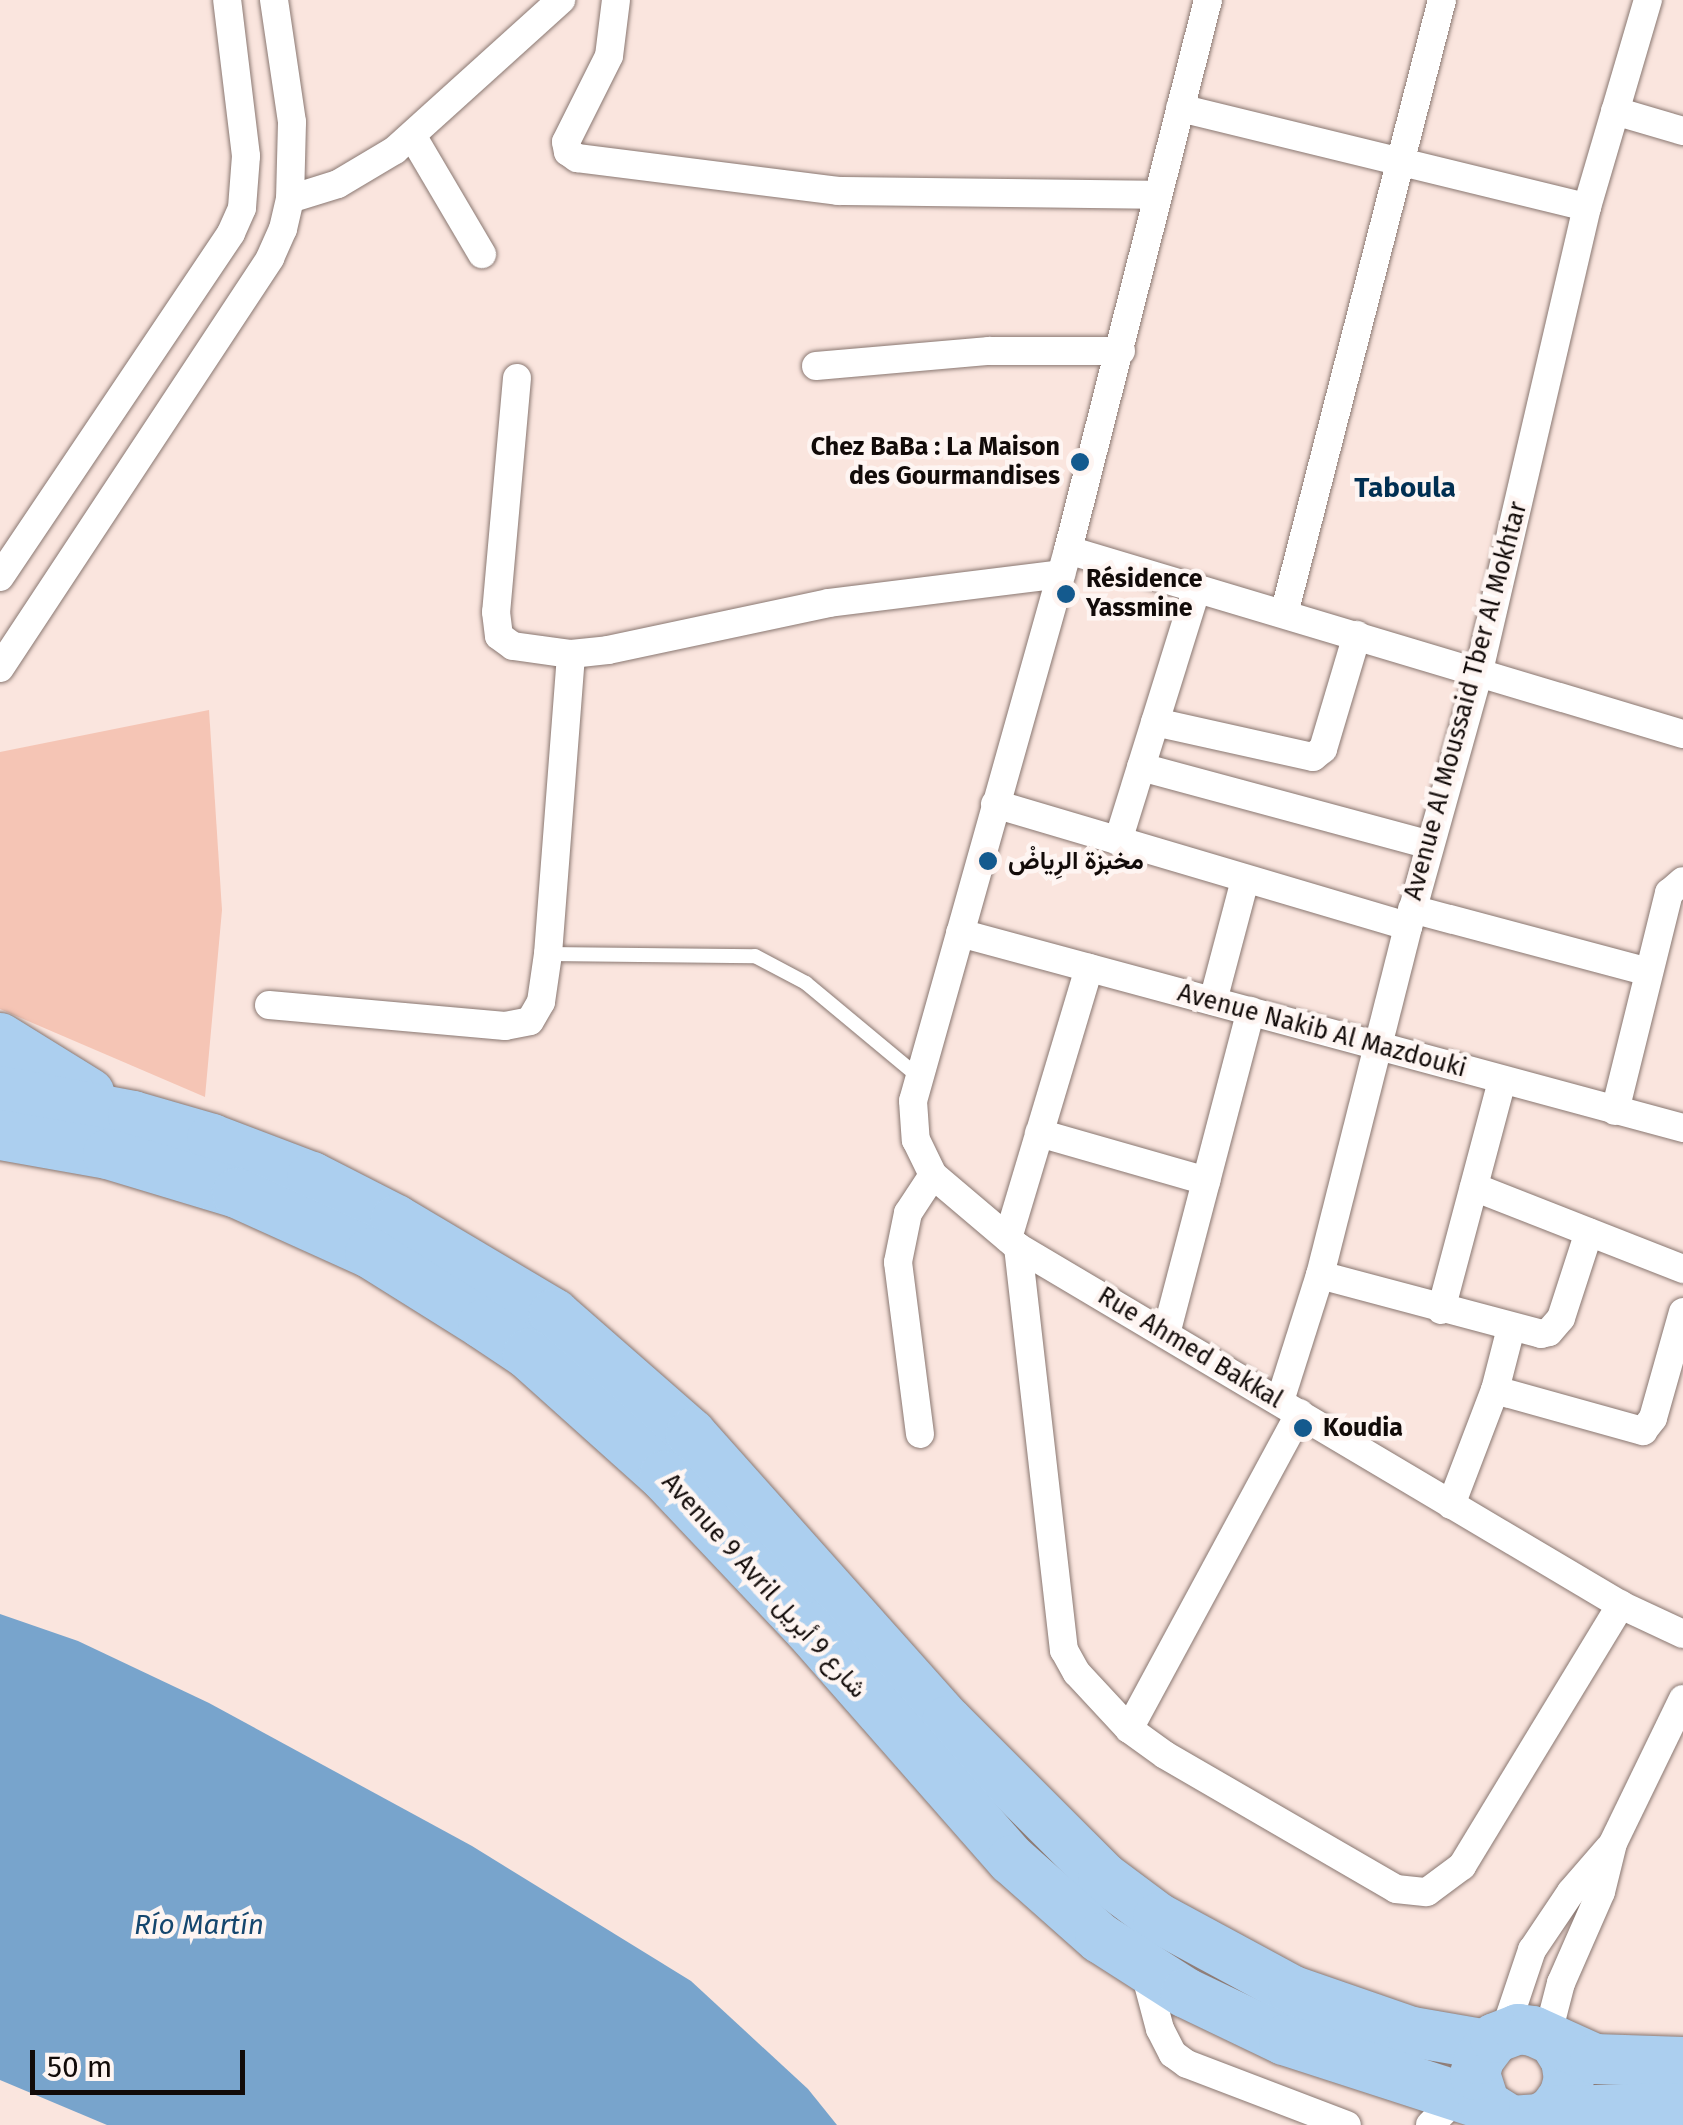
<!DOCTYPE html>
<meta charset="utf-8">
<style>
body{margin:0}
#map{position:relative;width:1683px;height:2125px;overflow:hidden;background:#fae5de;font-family:"Fira Sans",Vazirmatn,sans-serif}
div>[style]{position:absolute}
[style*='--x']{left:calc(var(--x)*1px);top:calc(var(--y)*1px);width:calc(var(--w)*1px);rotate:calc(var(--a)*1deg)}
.green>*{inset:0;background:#f5c5b5}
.water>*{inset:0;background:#78a4cc}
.roads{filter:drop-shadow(0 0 2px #897771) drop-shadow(0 0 2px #897771)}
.lane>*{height:14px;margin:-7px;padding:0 7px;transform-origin:7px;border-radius:7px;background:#fff}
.street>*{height:28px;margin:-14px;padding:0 14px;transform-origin:14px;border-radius:14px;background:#fff}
.highway>*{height:50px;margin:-25px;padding:0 25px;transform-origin:25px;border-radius:25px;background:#accfef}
.dots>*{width:28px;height:28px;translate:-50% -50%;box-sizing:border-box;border:5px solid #fef5f2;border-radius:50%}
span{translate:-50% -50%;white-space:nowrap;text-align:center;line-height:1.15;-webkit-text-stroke:9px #fef5f2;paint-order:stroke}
.poi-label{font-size:25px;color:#120b09;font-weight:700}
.right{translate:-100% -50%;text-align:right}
.left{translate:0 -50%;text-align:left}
.street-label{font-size:25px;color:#120b09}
.neighbourhood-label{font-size:28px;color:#002f52;font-weight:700}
.water-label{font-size:28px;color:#14466e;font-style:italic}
.scale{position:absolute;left:30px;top:2050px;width:215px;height:45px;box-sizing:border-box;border:5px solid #120b09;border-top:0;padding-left:12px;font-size:30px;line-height:35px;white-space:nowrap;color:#120b09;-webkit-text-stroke:8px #fef5f2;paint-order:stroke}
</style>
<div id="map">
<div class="green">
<i style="clip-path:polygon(209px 710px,222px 910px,205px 1097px,0 1009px,0 752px)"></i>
</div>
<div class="water">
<i style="clip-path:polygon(0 1614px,78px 1641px,209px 1703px,472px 1846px,691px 1981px,808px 2089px,837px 2125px,107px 2125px,0 2080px)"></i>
</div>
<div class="roads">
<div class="lane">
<i style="--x:548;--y:954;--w:207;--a:0.6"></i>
<i style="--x:755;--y:956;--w:58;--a:27.9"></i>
<i style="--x:806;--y:983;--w:148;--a:39.8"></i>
</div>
<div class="street">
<i style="--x:616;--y:0;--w:56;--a:97.1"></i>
<i style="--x:609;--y:56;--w:96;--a:116.6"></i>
<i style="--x:566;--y:142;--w:10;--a:79"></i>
<i style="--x:568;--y:152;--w:11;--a:34"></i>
<i style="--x:577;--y:158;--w:263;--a:7.2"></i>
<i style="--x:838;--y:191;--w:320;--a:0.7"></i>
<i style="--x:1208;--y:0;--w:568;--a:104.28"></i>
<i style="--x:1068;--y:550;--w:572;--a:105.71"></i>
<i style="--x:913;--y:1101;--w:39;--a:86"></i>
<i style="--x:916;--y:1140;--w:39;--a:64"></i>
<i style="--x:933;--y:1175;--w:111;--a:40.3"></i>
<i style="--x:1018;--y:1247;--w:701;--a:30.7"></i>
<i style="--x:1621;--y:1605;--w:68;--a:25.1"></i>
<i style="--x:1180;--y:108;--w:419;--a:13.7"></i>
<i style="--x:1615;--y:111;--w:71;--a:16.4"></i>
<i style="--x:413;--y:137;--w:136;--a:59.5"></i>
<i style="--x:290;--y:199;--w:50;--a:-17.4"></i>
<i style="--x:338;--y:184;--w:66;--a:-30.8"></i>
<i style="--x:395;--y:150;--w:224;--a:-42.1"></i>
<i style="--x:816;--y:366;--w:174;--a:-5"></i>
<i style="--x:989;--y:351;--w:132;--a:0"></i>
<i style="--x:517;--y:378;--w:235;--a:95.1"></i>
<i style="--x:496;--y:612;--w:24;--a:83"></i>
<i style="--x:499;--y:636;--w:17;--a:36"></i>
<i style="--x:513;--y:646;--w:59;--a:7.9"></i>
<i style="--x:571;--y:654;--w:37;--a:-6"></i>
<i style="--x:608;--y:650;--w:226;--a:-12"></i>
<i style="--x:829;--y:603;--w:234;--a:-7.1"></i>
<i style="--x:1068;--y:550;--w:642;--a:16.66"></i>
<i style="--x:0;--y:577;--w:414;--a:-56.1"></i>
<i style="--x:231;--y:233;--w:27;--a:-66"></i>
<i style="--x:242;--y:208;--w:52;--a:-85.6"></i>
<i style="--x:246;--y:156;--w:157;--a:-96.9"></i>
<i style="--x:1284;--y:614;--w:634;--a:-75.57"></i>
<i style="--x:0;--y:668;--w:491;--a:-56.6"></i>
<i style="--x:270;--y:258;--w:32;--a:-66"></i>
<i style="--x:283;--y:229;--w:31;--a:-77"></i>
<i style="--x:290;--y:199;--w:77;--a:-88.5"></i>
<i style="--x:292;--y:122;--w:123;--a:-98.4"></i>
<i style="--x:1155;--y:722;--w:162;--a:12.5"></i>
<i style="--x:1313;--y:757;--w:13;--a:-39"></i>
<i style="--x:1323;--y:749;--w:119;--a:-73.4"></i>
<i style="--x:1141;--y:767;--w:299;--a:15.1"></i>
<i style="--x:995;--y:804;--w:431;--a:16.5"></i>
<i style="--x:1118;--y:841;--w:265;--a:-72.7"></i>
<i style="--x:1412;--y:909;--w:245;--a:14.9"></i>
<i style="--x:960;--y:933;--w:749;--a:15.09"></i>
<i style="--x:1213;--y:1001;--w:125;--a:-75.2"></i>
<i style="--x:269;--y:1005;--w:237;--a:5.1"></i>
<i style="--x:505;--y:1026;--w:25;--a:-11"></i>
<i style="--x:530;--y:1021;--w:22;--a:-60"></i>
<i style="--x:541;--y:1002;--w:49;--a:-81.7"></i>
<i style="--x:548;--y:954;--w:301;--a:-85.6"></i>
<i style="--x:1615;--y:1111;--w:225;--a:-76.1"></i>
<i style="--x:1669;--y:893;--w:18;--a:-41"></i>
<i style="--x:1039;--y:1133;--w:174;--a:16"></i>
<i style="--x:1474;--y:1187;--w:225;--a:21.4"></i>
<i style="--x:1008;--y:1238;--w:282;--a:-73.3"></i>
<i style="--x:1018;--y:1247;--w:406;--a:83.5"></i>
<i style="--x:1064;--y:1650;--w:26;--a:61"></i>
<i style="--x:1077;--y:1673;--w:76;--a:47.1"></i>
<i style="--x:1129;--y:1729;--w:44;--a:35.8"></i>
<i style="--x:1165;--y:1755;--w:267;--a:30.1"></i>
<i style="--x:1396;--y:1889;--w:31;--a:6"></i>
<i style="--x:1427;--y:1892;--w:44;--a:-36.6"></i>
<i style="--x:1462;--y:1866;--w:306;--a:-58.7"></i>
<i style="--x:1320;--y:1275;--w:229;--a:14.9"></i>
<i style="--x:1541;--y:1334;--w:8;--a:-14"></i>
<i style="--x:1549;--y:1332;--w:18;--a:-49"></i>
<i style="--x:1561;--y:1318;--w:90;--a:-72"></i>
<i style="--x:1441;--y:1310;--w:238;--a:-75.1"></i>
<i style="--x:1166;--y:1334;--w:334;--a:-75.3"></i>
<i style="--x:1495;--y:1390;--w:154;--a:15.5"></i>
<i style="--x:1643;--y:1431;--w:16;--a:-52"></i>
<i style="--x:1653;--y:1418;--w:110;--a:-74.2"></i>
<i style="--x:1280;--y:1401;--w:132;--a:-72.4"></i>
<i style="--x:1320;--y:1275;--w:360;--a:-75.8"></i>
<i style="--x:1408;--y:926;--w:265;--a:-74.4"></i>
<i style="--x:1479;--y:671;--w:476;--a:-76.9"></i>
<i style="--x:1587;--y:207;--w:216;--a:-73.6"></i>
<i style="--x:920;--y:1434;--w:173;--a:-97.3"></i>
<i style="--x:898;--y:1262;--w:50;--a:-78.5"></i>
<i style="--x:908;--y:1213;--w:45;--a:-56.7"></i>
<i style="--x:1451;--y:1505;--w:123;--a:-69.1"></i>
<i style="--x:1495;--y:1390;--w:64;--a:-75.5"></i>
<i style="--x:1129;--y:1729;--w:359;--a:-61.6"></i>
<i style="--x:1144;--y:1969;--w:62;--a:75.1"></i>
<i style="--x:1160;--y:2029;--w:28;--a:63"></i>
<i style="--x:1173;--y:2054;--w:17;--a:36"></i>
<i style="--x:1187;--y:2064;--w:171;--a:20.9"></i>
<i style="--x:1504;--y:2033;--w:88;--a:-71.4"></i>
<i style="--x:1532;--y:1950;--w:70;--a:-56.1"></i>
<i style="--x:1571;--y:1892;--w:58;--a:-49.2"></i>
<i style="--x:1547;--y:2037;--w:56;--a:-75.5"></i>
<i style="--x:1561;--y:1983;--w:99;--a:-66.3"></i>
<i style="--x:1601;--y:1892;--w:50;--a:-76.2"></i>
<i style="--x:1613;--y:1843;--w:160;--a:-64.1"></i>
<i style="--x:1430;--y:2125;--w:40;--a:-45"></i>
</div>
<div class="highway">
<i style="--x:0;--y:1038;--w:105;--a:31.7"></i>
<i style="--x:0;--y:1091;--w:135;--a:10.6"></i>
<i style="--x:133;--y:1116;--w:82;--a:16.2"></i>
<i style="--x:212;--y:1139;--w:107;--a:20.8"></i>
<i style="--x:312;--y:1177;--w:94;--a:27.1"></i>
<i style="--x:396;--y:1220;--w:184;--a:30.7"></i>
<i style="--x:554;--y:1314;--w:182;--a:41.2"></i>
<i style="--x:691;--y:1434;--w:385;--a:48.3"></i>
<i style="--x:947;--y:1721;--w:221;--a:45"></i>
<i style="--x:1103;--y:1877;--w:69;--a:36.7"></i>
<i style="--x:1158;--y:1918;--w:153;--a:28.4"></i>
<i style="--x:1293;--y:1991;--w:126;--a:19"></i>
<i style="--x:1412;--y:2032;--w:76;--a:9.8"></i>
<i style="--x:0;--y:1135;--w:110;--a:10"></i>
<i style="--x:108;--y:1154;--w:135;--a:16.8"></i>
<i style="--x:237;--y:1193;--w:146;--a:24.3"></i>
<i style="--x:370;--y:1253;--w:133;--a:32.1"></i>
<i style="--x:483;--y:1324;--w:54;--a:33.7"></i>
<i style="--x:528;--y:1354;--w:183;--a:41.9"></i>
<i style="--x:664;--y:1476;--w:208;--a:46.6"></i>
<i style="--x:807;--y:1627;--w:310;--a:48.7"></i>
<i style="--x:1012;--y:1860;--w:118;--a:41.6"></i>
<i style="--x:1100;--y:1938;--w:102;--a:32.6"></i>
<i style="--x:1186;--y:1993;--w:109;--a:25.6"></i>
<i style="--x:1284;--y:2040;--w:211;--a:17.9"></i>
<i style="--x:1556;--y:2044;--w:19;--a:58"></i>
<i style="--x:1566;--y:2060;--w:19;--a:81"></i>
<i style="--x:1569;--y:2079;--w:18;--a:106"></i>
<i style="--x:1564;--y:2096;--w:19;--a:126"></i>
<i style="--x:1553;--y:2111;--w:15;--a:148"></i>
<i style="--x:1540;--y:2119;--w:29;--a:176"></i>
<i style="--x:1511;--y:2121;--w:31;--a:-148"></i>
<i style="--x:1485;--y:2105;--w:32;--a:-108"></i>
<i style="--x:1475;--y:2075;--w:16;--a:-76"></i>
<i style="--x:1479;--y:2059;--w:26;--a:-53"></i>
<i style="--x:1495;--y:2038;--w:25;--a:-21"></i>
<i style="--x:1518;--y:2029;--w:15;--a:8"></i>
<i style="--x:1533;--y:2031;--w:68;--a:24.3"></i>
<i style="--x:1595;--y:2059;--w:88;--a:2"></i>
<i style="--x:1553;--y:2111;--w:130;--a:-1.3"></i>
</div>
</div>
<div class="dots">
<i style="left:1080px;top:462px;background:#145a8e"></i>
<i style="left:1066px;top:594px;background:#145a8e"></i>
<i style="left:988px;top:861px;background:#145a8e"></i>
<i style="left:1303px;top:1428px;background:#145a8e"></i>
</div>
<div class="poi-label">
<span class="right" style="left:1060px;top:462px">Chez BaBa : La Maison<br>des Gourmandises</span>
<span class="left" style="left:1086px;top:594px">Résidence<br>Yassmine</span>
<span class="left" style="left:1008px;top:861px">مخبزة الرِياضْ</span>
<span class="left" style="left:1323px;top:1428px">Koudia</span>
</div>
<div class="street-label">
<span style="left:1466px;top:701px;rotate:-75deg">Avenue Al Moussaid Tber Al Mokhtar</span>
<span style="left:1322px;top:1031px;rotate:15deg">Avenue Nakib Al Mazdouki</span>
<span style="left:1190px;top:1348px;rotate:31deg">Rue Ahmed Bakkal</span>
<span style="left:764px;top:1586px;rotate:48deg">Avenue 9 Avril شارع 9 أبريل</span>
</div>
<div class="neighbourhood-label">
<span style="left:1405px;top:488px">Taboula</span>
</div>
<div class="water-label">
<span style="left:199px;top:1925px">Río Martín</span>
</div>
<div class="scale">50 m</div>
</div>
